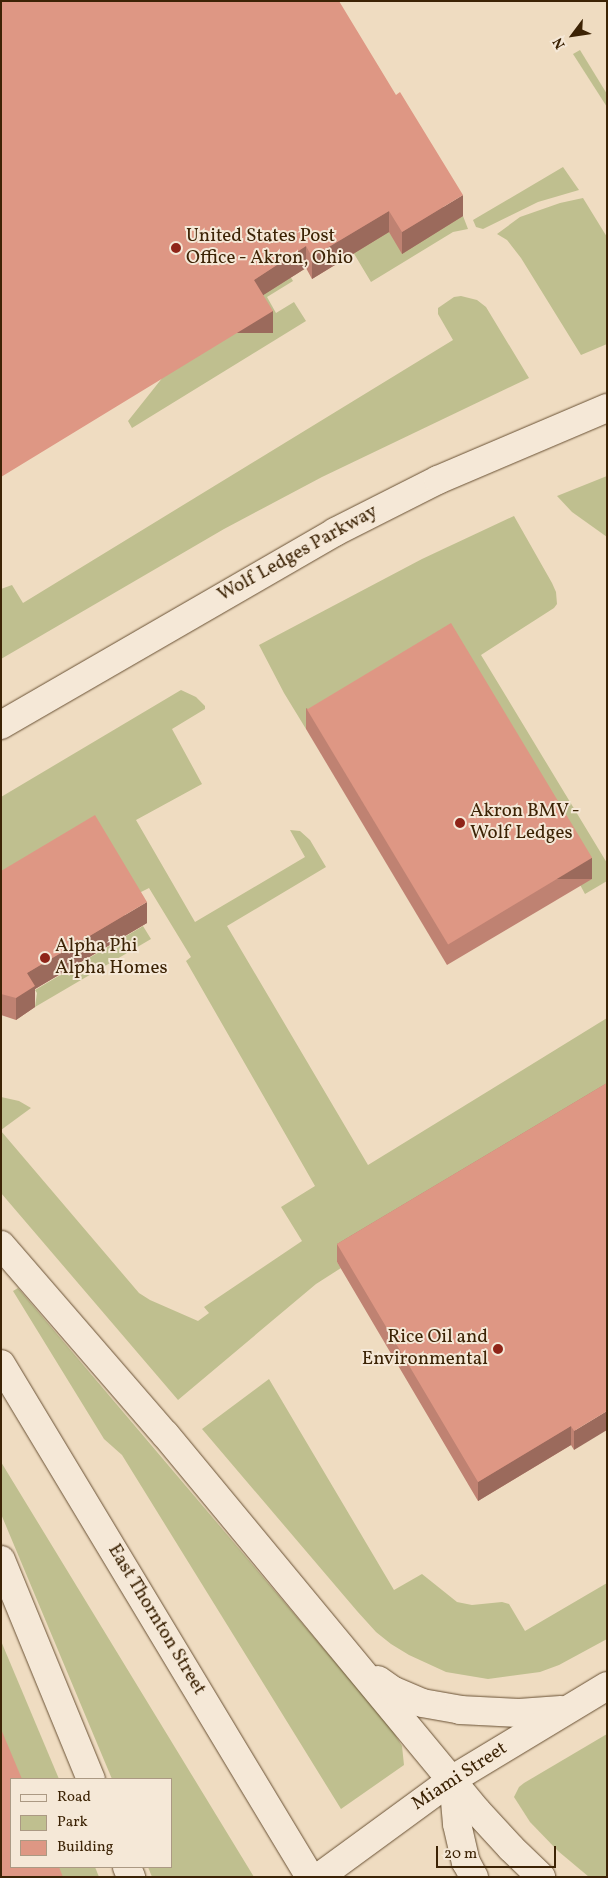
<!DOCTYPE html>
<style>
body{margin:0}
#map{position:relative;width:608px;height:1878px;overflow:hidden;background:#efdcc1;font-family:Vollkorn,serif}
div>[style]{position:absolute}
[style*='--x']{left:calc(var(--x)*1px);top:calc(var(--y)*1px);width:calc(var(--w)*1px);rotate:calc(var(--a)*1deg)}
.green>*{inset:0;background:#bfbf8f}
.roads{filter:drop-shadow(0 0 1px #695134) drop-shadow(0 0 1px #695134)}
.tertiary>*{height:28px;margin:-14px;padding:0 14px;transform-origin:14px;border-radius:14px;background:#f5e8d7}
.secondary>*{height:28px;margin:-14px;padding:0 14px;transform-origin:14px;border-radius:14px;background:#f5e8d7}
.wall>*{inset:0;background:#bf8272}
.shaded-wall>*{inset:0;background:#9b6a5c;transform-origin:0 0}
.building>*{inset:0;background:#de9784;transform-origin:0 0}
.dots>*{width:14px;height:14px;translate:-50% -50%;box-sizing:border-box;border:2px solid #f5e8d7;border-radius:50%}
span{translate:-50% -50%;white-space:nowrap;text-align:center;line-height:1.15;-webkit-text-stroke:4px #f5e8d7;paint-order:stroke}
.poi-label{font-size:19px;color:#3c2305}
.left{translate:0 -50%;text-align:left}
.right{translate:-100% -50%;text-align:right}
.street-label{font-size:19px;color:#3c2305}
.frame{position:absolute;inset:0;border:2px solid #3c2305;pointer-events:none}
.legend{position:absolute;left:10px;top:1778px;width:162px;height:90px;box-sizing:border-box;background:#f5e8d7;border:1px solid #ab9983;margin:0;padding:6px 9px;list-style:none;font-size:15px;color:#3c2305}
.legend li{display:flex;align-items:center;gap:10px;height:25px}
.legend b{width:25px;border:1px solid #ab9983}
.north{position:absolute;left:548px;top:10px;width:50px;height:50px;-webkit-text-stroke:4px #f5e8d7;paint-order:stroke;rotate:239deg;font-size:14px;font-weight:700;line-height:20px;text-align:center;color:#3c2305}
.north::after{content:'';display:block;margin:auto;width:18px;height:22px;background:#3c2305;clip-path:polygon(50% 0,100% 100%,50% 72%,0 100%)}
.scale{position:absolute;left:436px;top:1846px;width:120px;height:22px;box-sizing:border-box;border:2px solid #3c2305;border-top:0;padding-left:6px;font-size:15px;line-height:18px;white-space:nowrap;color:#3c2305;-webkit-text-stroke:4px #f5e8d7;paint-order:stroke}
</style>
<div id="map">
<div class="green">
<i style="clip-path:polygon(580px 50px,607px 94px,607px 107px,573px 54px)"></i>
<i style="clip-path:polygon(563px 167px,579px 190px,538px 202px,483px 229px,476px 227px,473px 220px)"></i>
<i style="clip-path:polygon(583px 198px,607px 237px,607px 344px,581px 355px,521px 258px,507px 240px,497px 234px,520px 217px,560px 203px)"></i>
<i style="clip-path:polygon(463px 216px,468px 229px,453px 232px,371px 282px,347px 242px,360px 234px)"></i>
<i style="clip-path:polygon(287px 271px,293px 281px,267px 297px,276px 313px,294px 302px,306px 321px,132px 428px,128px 421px,241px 279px)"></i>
<i style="clip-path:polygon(461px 296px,477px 300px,486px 307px,529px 378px,322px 477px,224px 529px,1px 659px,1px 589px,12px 585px,23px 603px,453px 340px,438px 314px,438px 308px,454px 297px)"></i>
<i style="clip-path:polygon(607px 476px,607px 537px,572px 512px,557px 496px)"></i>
<i style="clip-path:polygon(514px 516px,552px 583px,556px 592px,557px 604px,554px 608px,481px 655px,607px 863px,607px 881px,585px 894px,451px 644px,306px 729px,284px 693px,259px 645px,422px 559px)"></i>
<i style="clip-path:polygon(181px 690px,196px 697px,205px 706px,205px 709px,172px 729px,202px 784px,136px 820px,195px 922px,305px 857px,290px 830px,300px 831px,310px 840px,326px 867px,227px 926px,368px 1165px,607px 1018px,607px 1101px,337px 1262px,341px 1268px,316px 1284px,178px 1400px,1px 1193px,1px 1131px,139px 1293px,150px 1300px,198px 1321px,209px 1313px,204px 1307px,302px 1241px,281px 1207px,315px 1186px,186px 961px,191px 957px,149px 888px,131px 897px,1px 884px,1px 797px)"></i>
<i style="clip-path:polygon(143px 926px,151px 939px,35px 1007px,37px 993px,35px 990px)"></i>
<i style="clip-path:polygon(1px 1097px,19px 1101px,31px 1108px,1px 1130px)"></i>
<i style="clip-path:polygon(18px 1288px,391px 1728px,402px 1746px,404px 1765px,341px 1809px,122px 1455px,104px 1439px,13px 1291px)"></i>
<i style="clip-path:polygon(269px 1379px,394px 1590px,422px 1574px,457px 1602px,472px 1605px,502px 1602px,509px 1604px,525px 1631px,607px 1583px,607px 1639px,559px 1665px,540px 1672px,488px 1679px,446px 1672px,409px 1655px,391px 1644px,376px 1632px,357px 1611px,202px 1429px)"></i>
<i style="clip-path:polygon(1px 1462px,254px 1877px,152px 1877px,148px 1867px,171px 1867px,171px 1779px,112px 1779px,1px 1514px)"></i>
<i style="clip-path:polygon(1px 1641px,59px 1779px,13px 1779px,1px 1750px)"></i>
<i style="clip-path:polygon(607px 1734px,607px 1877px,589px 1877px,558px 1851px,530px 1822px,514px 1797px,519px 1787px,524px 1783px)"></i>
<i style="clip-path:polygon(50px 1867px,95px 1867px,99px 1877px,54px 1877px)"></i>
</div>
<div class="roads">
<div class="tertiary">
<i style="--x:1;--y:1245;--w:250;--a:49.1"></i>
<i style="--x:165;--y:1434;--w:489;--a:50.4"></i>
<i style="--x:477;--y:1811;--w:50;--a:47.4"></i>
<i style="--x:511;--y:1848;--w:42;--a:44"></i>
<i style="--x:1;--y:1560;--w:237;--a:67.7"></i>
<i style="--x:378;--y:1680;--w:19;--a:35"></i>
<i style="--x:394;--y:1691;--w:30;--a:23"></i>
<i style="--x:422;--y:1703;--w:39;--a:10"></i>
<i style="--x:460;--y:1710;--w:59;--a:2.9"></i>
<i style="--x:519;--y:1713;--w:42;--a:-4.1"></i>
<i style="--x:453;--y:1779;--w:45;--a:84.9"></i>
<i style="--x:457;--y:1824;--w:39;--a:77"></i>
<i style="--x:466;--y:1862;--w:17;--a:62"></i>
<i style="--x:127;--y:1867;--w:11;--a:68"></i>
<i style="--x:319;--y:1877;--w:166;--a:-36.2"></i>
<i style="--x:453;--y:1779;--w:180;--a:-31.1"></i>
</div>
<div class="secondary">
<i style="--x:1;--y:725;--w:386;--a:-30"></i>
<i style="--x:335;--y:532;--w:115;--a:-26.8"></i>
<i style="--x:438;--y:480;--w:184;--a:-23.1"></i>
<i style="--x:1;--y:1364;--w:599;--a:58.94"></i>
</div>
</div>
<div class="wall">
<i style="clip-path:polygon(1px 1px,463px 216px,402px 254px,389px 232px,312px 279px,306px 268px,263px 295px,273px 333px)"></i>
<i style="clip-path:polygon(306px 708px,592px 879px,447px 965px,306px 729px)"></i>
<i style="clip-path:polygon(1px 871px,147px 923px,35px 989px,35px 1007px,16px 1020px,1px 1015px)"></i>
<i style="clip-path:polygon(607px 1083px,574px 1450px,571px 1445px,478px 1501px,337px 1262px,337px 1244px)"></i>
</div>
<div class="shaded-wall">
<i style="clip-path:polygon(463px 195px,463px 216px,402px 254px,402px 232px)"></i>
<i style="clip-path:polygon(389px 211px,389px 232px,312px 279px,312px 257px)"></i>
<i style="clip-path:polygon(306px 246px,306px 268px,254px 301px,254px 280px)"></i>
<i style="left:273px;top:311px;width:22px;height:319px;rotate:90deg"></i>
<i style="left:592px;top:858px;width:21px;height:169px;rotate:90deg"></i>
<i style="clip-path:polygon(147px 902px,147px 923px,35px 989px,35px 1007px,16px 1020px,16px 998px,27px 973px)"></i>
<i style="clip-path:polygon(607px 1411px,607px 1430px,574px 1450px,574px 1431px)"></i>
<i style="clip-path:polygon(571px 1426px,571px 1445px,478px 1501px,478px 1482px)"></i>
</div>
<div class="building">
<i style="clip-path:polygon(1px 1px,339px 1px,396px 95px,400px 92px,463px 195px,402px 232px,389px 211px,312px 257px,306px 246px,254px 280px,273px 311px,1px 477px)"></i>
<i style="left:451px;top:623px;width:274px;height:168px;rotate:59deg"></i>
<i style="clip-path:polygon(95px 815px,147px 902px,27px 973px,35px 986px,16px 998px,1px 994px,1px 871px)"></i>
<i style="clip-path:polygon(607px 1083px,607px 1411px,574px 1431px,571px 1426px,478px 1482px,337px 1244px)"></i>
<i style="clip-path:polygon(1px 1729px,22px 1779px,11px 1779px,11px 1867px,59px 1867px,63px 1877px,1px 1877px)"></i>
</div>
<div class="dots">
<i style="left:176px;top:248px;background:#8f2418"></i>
<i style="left:460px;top:823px;background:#8f2418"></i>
<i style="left:45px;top:958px;background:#8f2418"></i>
<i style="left:498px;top:1349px;background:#8f2418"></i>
</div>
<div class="poi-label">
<span class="left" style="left:186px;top:248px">United States Post<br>Office - Akron, Ohio</span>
<span class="left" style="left:470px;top:823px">Akron BMV -<br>Wolf Ledges</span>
<span class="left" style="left:55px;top:958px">Alpha Phi<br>Alpha Homes</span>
<span class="right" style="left:488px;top:1349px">Rice Oil and<br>Environmental</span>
</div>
<div class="street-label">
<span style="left:298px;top:554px;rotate:-29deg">Wolf Ledges Parkway</span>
<span style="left:156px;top:1620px;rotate:59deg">East Thornton Street</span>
<span style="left:460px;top:1777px;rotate:-33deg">Miami Street</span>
</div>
<div class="frame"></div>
<ul class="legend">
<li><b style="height:6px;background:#f5e8d7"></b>Road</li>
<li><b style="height:14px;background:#bfbf8f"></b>Park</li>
<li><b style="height:14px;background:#de9784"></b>Building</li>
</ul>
<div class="north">N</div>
<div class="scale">20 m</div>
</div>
